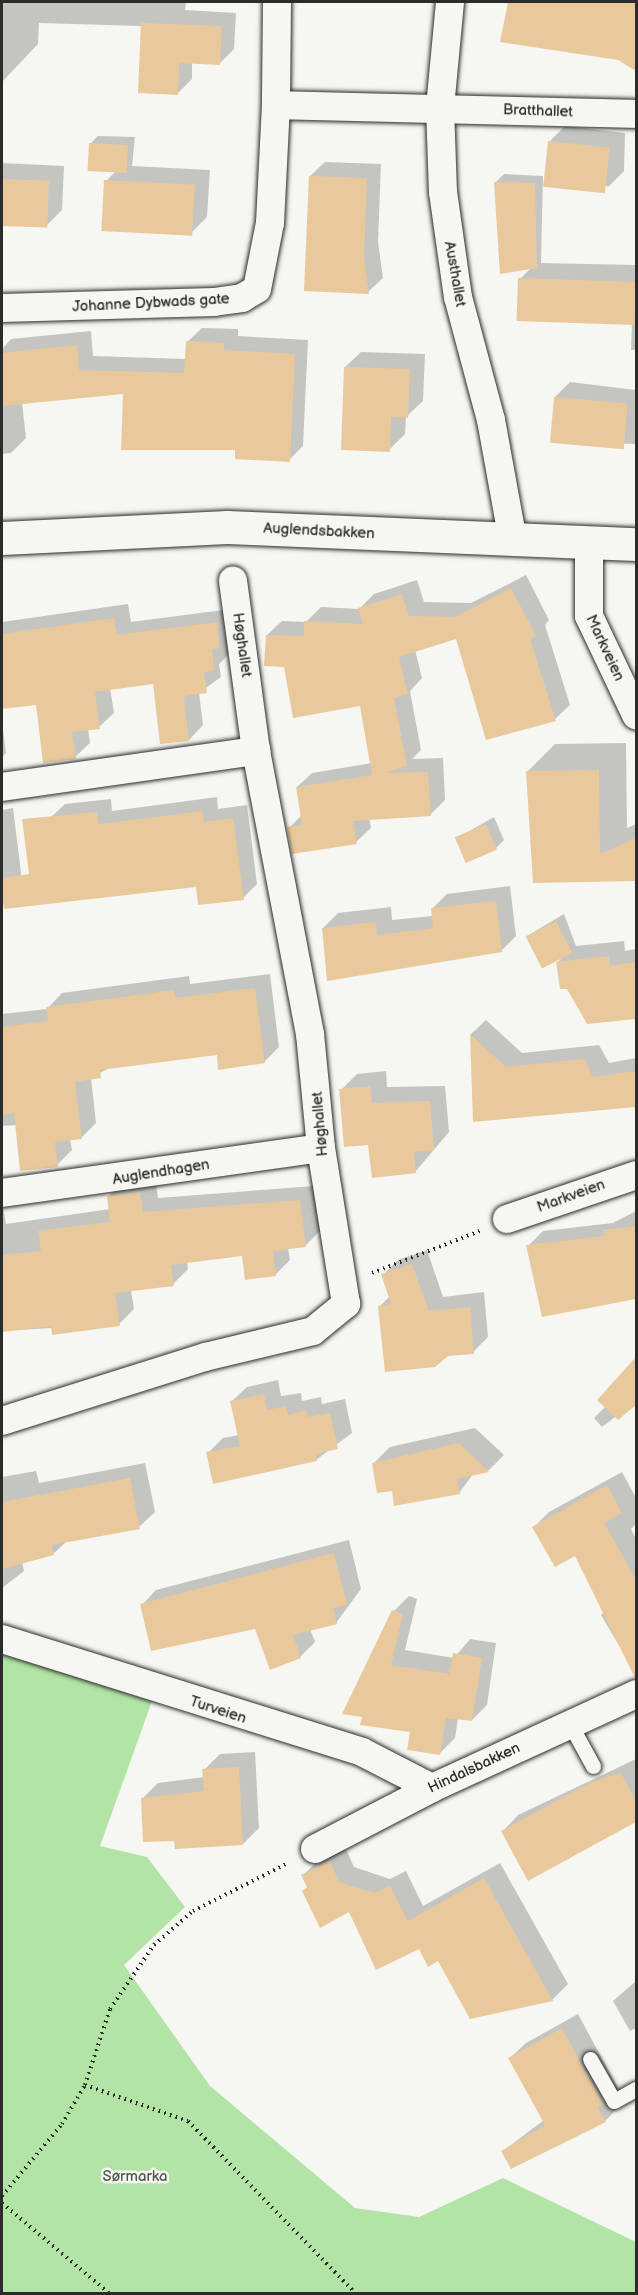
<!DOCTYPE html>
<meta charset="utf-8">
<style>
body{margin:0}
#map{position:relative;width:638px;height:2295px;overflow:hidden;background:#f6f6f2;font-family:"Balsamiq Sans",sans-serif}
div>[style]{position:absolute}
[style*='--x']{left:calc(var(--x)*1px);top:calc(var(--y)*1px);width:calc(var(--w)*1px);rotate:calc(var(--a)*1deg)}
.green>*{inset:0;background:#b1e4a5}
.shadow>*{inset:0;background:#0003}
.building>*{inset:0;background:#e9c99c;transform-origin:0 0}
.path>*{height:4px;margin-top:-2px;transform-origin:0;background:repeating-linear-gradient(90deg,#2b2b2b 0 1.5px,transparent 0 6px)}
.roads{filter:drop-shadow(0 0 2px #2b2b2b) drop-shadow(0 0 2px #2b2b2b)}
.service>*{height:15px;margin:-7.5px;padding:0 7.5px;transform-origin:7.5px;border-radius:7.5px;background:#f6f6f2}
.minor>*{height:28px;margin:-14px;padding:0 14px;transform-origin:14px;border-radius:14px;background:#f6f6f2}
.tertiary>*{height:33px;margin:-16.5px;padding:0 16.5px;transform-origin:16.5px;border-radius:16.5px;background:#f6f6f2}
span{translate:-50% -50%;white-space:nowrap;text-align:center;line-height:1.15;-webkit-text-stroke:5px #f6f6f2;paint-order:stroke}
.street-label{font-size:15px;color:#2b2b2b}
.park-label{font-size:15px;color:#4c594a}
.frame{position:absolute;inset:0;border:3px solid #2b2b2b;pointer-events:none}
</style>
<div id="map">
<div class="green">
<i style="clip-path:polygon(2px 1654px,152px 1701px,100px 1846px,147px 1857px,185px 1907px,124px 1965px,210px 2086px,355px 2208px,419px 2217px,503px 2178px,636px 2242px,636px 2293px,2px 2293px)"></i>
</div>
<div class="shadow">
<i style="clip-path:polygon(2px 2px,186px 2px,185px 10px,236px 13px,234px 49px,220px 63px,192px 62px,192px 79px,178px 93px,142px 26px,39px 23px,38px 44px,2px 82px)"></i>
<i style="clip-path:polygon(510px 2px,636px 2px,636px 69px,618px 59px,502px 41px)"></i>
<i style="clip-path:polygon(565px 126px,625px 133px,624px 171px,608px 187px,549px 142px)"></i>
<i style="clip-path:polygon(98px 136px,135px 137px,132px 166px,210px 170px,207px 217px,191px 233px,106px 181px,116px 171px,90px 144px)"></i>
<i style="clip-path:polygon(325px 162px,381px 164px,378px 242px,383px 278px,368px 292px,310px 176px)"></i>
<i style="clip-path:polygon(2px 163px,64px 166px,62px 210px,46px 226px,2px 224px)"></i>
<i style="clip-path:polygon(504px 174px,543px 176px,541px 263px,636px 265px,636px 350px,631px 350px,632px 322px,520px 279px,531px 268px,496px 182px)"></i>
<i style="clip-path:polygon(202px 328px,238px 329px,238px 336px,308px 340px,303px 446px,289px 460px,237px 449px,125px 392px,22px 403px,26px 438px,11px 453px,2px 454px,2px 349px,11px 339px,91px 331px,93px 356px,186px 359px,187px 342px)"></i>
<i style="clip-path:polygon(361px 352px,425px 354px,423px 401px,406px 417px,405px 434px,389px 450px,345px 367px)"></i>
<i style="clip-path:polygon(570px 382px,636px 390px,636px 444px,554px 442px,555px 397px)"></i>
<i style="clip-path:polygon(526px 575px,549px 620px,545px 625px,570px 705px,555px 719px,457px 637px,415px 650px,422px 678px,410px 691px,421px 750px,412px 759px,443px 758px,445px 800px,430px 815px,369px 818px,371px 828px,356px 842px,289px 828px,302px 815px,297px 787px,312px 773px,372px 763px,361px 704px,285px 665px,267px 635px,282px 621px,306px 622px,321px 607px,359px 609px,374px 594px,417px 580px,424px 602px,471px 603px)"></i>
<i style="clip-path:polygon(128px 604px,131px 622px,231px 609px,228px 655px,219px 664px,221px 677px,199px 693px,203px 725px,189px 740px,155px 683px,110px 688px,114px 713px,99px 727px,88px 729px,90px 743px,75px 757px,37px 703px,2px 708px,2px 622px)"></i>
<i style="clip-path:polygon(2px 722px,6px 753px,2px 757px)"></i>
<i style="clip-path:polygon(626px 743px,627px 828px,636px 824px,636px 876px,535px 881px,528px 771px,555px 744px)"></i>
<i style="clip-path:polygon(217px 797px,218px 809px,247px 805px,257px 884px,243px 898px,197px 886px,50px 818px,65px 804px,111px 799px,112px 811px)"></i>
<i style="clip-path:polygon(13px 808px,23px 889px,2px 905px,2px 810px)"></i>
<i style="clip-path:polygon(494px 817px,504px 840px,496px 848px,457px 838px)"></i>
<i style="clip-path:polygon(510px 886px,516px 936px,501px 951px,323px 928px,338px 913px,391px 907px,392px 920px,433px 916px,432px 909px,447px 894px)"></i>
<i style="clip-path:polygon(564px 914px,576px 946px,624px 941px,625px 951px,636px 949px,636px 1018px,588px 1023px,558px 962px,565px 955px,527px 936px)"></i>
<i style="clip-path:polygon(270px 974px,279px 1047px,264px 1062px,218px 1053px,111px 1067px,91px 1078px,96px 1123px,81px 1138px,70px 1139px,72px 1150px,57px 1165px,17px 1125px,2px 1126px,2px 1014px,47px 1009px,62px 993px,189px 976px,190px 984px)"></i>
<i style="clip-path:polygon(486px 1020px,522px 1053px,599px 1045px,609px 1063px,636px 1058px,636px 1112px,636px 1105px,475px 1120px,471px 1034px)"></i>
<i style="clip-path:polygon(386px 1071px,387px 1087px,445px 1086px,449px 1132px,415px 1172px,370px 1143px,341px 1090px,357px 1074px)"></i>
<i style="clip-path:polygon(155px 1178px,158px 1198px,314px 1186px,320px 1231px,305px 1246px,288px 1248px,290px 1260px,275px 1275px,243px 1254px,187px 1261px,188px 1269px,173px 1284px,131px 1290px,134px 1309px,119px 1324px,2px 1331px,2px 1201px,6px 1224px,110px 1209px,108px 1197px,123px 1182px)"></i>
<i style="clip-path:polygon(636px 1211px,636px 1266px,619px 1269px,528px 1246px,543px 1231px,613px 1223px)"></i>
<i style="clip-path:polygon(427px 1250px,443px 1297px,484px 1292px,488px 1337px,473px 1352px,380px 1306px,390px 1296px,383px 1275px,398px 1260px)"></i>
<i style="clip-path:polygon(636px 1360px,636px 1401px,602px 1427px,594px 1418px,606px 1406px,599px 1400px)"></i>
<i style="clip-path:polygon(278px 1380px,281px 1396px,301px 1393px,302px 1401px,321px 1397px,322px 1404px,345px 1399px,352px 1433px,316px 1460px,208px 1453px,223px 1438px,239px 1435px,232px 1401px,247px 1387px)"></i>
<i style="clip-path:polygon(475px 1428px,504px 1455px,489px 1470px,474px 1473px,459px 1493px,393px 1489px,374px 1463px,390px 1447px)"></i>
<i style="clip-path:polygon(145px 1463px,155px 1512px,139px 1527px,67px 1541px,53px 1554px,22px 1562px,24px 1571px,2px 1588px,2px 1477px,36px 1471px,39px 1483px)"></i>
<i style="clip-path:polygon(622px 1472px,636px 1498px,636px 1524px,631px 1529px,636px 1539px,636px 1638px,620px 1647px,601px 1615px,607px 1609px,575px 1554px,534px 1527px,549px 1512px)"></i>
<i style="clip-path:polygon(349px 1540px,361px 1589px,336px 1623px,310px 1629px,315px 1642px,300px 1657px,256px 1627px,142px 1605px,156px 1590px)"></i>
<i style="clip-path:polygon(409px 1596px,417px 1599px,405px 1650px,454px 1658px,470px 1639px,496px 1643px,487px 1705px,472px 1720px,458px 1718px,455px 1738px,440px 1753px,412px 1731px,361px 1724px,394px 1611px)"></i>
<i style="clip-path:polygon(255px 1752px,259px 1828px,243px 1844px,175px 1839px,142px 1799px,158px 1783px,204px 1777px,204px 1770px,220px 1754px)"></i>
<i style="clip-path:polygon(636px 1759px,636px 1820px,528px 1879px,503px 1831px,518px 1815px)"></i>
<i style="clip-path:polygon(345px 1847px,354px 1867px,390px 1879px,406px 1871px,423px 1906px,500px 1863px,568px 1984px,552px 2000px,471px 2017px,439px 1959px,309px 1887px,303px 1875px,319px 1860px)"></i>
<i style="clip-path:polygon(636px 1981px,636px 2028px,630px 2031px,613px 2001px)"></i>
<i style="clip-path:polygon(578px 2014px,618px 2088px,614px 2092px,621px 2105px,605px 2121px,503px 2151px,544px 2120px,510px 2058px,526px 2043px)"></i>
</div>
<div class="building">
<i style="clip-path:polygon(508px 2px,636px 2px,636px 71px,618px 60px,500px 42px)"></i>
<i style="clip-path:polygon(141px 23px,222px 26px,220px 65px,179px 63px,178px 95px,138px 93px)"></i>
<i style="left:548px;top:141px;width:62px;height:46px;rotate:6deg"></i>
<i style="left:89px;top:143px;width:39px;height:28px;rotate:3deg"></i>
<i style="clip-path:polygon(309px 176px,367px 178px,364px 258px,369px 294px,304px 291px)"></i>
<i style="left:2px;top:179px;width:47px;height:47px;rotate:2deg"></i>
<i style="left:104px;top:180px;width:91px;height:51px;rotate:3deg"></i>
<i style="clip-path:polygon(494px 182px,535px 183px,537px 268px,500px 274px)"></i>
<i style="left:518px;top:278px;width:118px;height:43px;rotate:2deg"></i>
<i style="clip-path:polygon(186px 341px,224px 343px,224px 350px,295px 354px,290px 462px,235px 459px,235px 450px,121px 450px,123px 394px,2px 406px,2px 353px,77px 345px,79px 370px,184px 373px)"></i>
<i style="clip-path:polygon(344px 367px,410px 369px,408px 418px,391px 417px,390px 452px,341px 450px)"></i>
<i style="left:554px;top:397px;width:74px;height:46px;rotate:5deg"></i>
<i style="clip-path:polygon(511px 588px,536px 636px,530px 639px,556px 721px,486px 740px,456px 639px,399px 657px,408px 694px,394px 698px,407px 766px,384px 773px,428px 772px,431px 816px,353px 821px,357px 844px,292px 854px,287px 827px,302px 825px,296px 787px,372px 775px,360px 706px,293px 718px,284px 667px,264px 666px,266px 635px,304px 636px,304px 621px,363px 624px,358px 608px,402px 594px,409px 616px,455px 617px)"></i>
<i style="clip-path:polygon(114px 618px,117px 635px,217px 622px,220px 648px,212px 649px,214px 671px,204px 672px,207px 693px,184px 696px,189px 741px,160px 744px,153px 684px,95px 692px,100px 729px,72px 732px,76px 759px,43px 763px,36px 705px,2px 709px,2px 634px)"></i>
<i style="clip-path:polygon(599px 770px,600px 854px,636px 838px,636px 881px,533px 883px,526px 771px)"></i>
<i style="clip-path:polygon(203px 811px,204px 822px,233px 818px,244px 900px,198px 905px,196px 887px,4px 909px,2px 878px,29px 874px,22px 819px,97px 812px,98px 824px)"></i>
<i style="left:486px;top:824px;width:28px;height:34px;rotate:67deg"></i>
<i style="clip-path:polygon(496px 901px,502px 952px,327px 981px,322px 928px,376px 922px,377px 935px,433px 928px,431px 908px)"></i>
<i style="left:556px;top:921px;width:36px;height:34px;rotate:63deg"></i>
<i style="clip-path:polygon(609px 956px,610px 966px,636px 962px,636px 1019px,587px 1024px,567px 989px,560px 989px,556px 962px)"></i>
<i style="clip-path:polygon(255px 988px,265px 1063px,218px 1070px,217px 1055px,100px 1070px,101px 1078px,75px 1082px,82px 1139px,55px 1142px,58px 1167px,20px 1171px,14px 1113px,2px 1115px,2px 1027px,48px 1021px,46px 1007px,174px 990px,175px 998px)"></i>
<i style="clip-path:polygon(470px 1034px,506px 1067px,584px 1059px,593px 1077px,636px 1071px,636px 1107px,473px 1122px)"></i>
<i style="clip-path:polygon(370px 1086px,372px 1103px,430px 1101px,434px 1150px,414px 1152px,416px 1173px,372px 1178px,368px 1145px,344px 1147px,339px 1089px)"></i>
<i style="clip-path:polygon(140px 1192px,143px 1212px,300px 1200px,306px 1247px,273px 1251px,276px 1276px,245px 1280px,242px 1256px,171px 1265px,174px 1286px,115px 1293px,120px 1326px,52px 1335px,51px 1326px,2px 1332px,2px 1255px,41px 1251px,38px 1231px,110px 1222px,107px 1196px)"></i>
<i style="clip-path:polygon(636px 1226px,636px 1299px,542px 1317px,526px 1245px,604px 1236px,603px 1230px)"></i>
<i style="clip-path:polygon(412px 1264px,429px 1311px,470px 1307px,474px 1354px,448px 1356px,435px 1367px,385px 1372px,378px 1306px,391px 1304px,381px 1274px)"></i>
<i style="clip-path:polygon(636px 1357px,636px 1405px,618px 1420px,597px 1400px)"></i>
<i style="clip-path:polygon(264px 1394px,267px 1410px,286px 1406px,288px 1415px,306px 1410px,308px 1417px,330px 1413px,338px 1449px,316px 1454px,317px 1461px,213px 1484px,206px 1452px,240px 1446px,230px 1401px)"></i>
<i style="clip-path:polygon(459px 1443px,489px 1472px,457px 1479px,460px 1494px,394px 1506px,392px 1491px,377px 1493px,372px 1463px)"></i>
<i style="clip-path:polygon(130px 1478px,140px 1529px,52px 1545px,54px 1555px,2px 1569px,2px 1502px)"></i>
<i style="clip-path:polygon(607px 1485px,622px 1513px,604px 1523px,636px 1579px,635px 1678px,575px 1556px,555px 1567px,532px 1527px)"></i>
<i style="clip-path:polygon(334px 1553px,347px 1605px,333px 1608px,337px 1624px,293px 1635px,301px 1658px,270px 1670px,255px 1629px,151px 1651px,140px 1604px)"></i>
<i style="clip-path:polygon(392px 1610px,403px 1614px,391px 1665px,449px 1674px,453px 1653px,482px 1658px,472px 1721px,446px 1718px,440px 1755px,407px 1750px,410px 1732px,360px 1725px,362px 1717px,342px 1714px)"></i>
<i style="clip-path:polygon(239px 1767px,243px 1845px,175px 1849px,174px 1841px,143px 1842px,141px 1798px,204px 1791px,202px 1769px)"></i>
<i style="clip-path:polygon(621px 1773px,636px 1801px,636px 1822px,528px 1881px,501px 1831px,591px 1782px)"></i>
<i style="clip-path:polygon(330px 1861px,339px 1882px,374px 1893px,390px 1886px,408px 1921px,484px 1878px,553px 2001px,470px 2019px,438px 1961px,428px 1967px,419px 1949px,376px 1970px,349px 1912px,320px 1928px,302px 1891px,307px 1887px,301px 1875px)"></i>
<i style="clip-path:polygon(562px 2028px,603px 2105px,598px 2108px,606px 2122px,511px 2169px,501px 2151px,545px 2125px,508px 2058px)"></i>
</div>
<div class="path">
<i style="--x:372;--y:1273;--w:116;--a:-21.3"></i>
<i style="--x:85;--y:2085;--w:109;--a:19.3"></i>
<i style="--x:188;--y:2121;--w:241;--a:45.8"></i>
<i style="--x:2;--y:2196;--w:94;--a:-50.2"></i>
<i style="--x:62;--y:2124;--w:45;--a:-59.5"></i>
<i style="--x:85;--y:2085;--w:80;--a:-71.8"></i>
<i style="--x:110;--y:2009;--w:78;--a:-55.5"></i>
<i style="--x:154;--y:1945;--w:52;--a:-41.1"></i>
<i style="--x:193;--y:1911;--w:106;--a:-26.8"></i>
<i style="--x:2;--y:2203;--w:141;--a:40.1"></i>
</div>
<div class="roads">
<div class="service">
<i style="--x:570;--y:1724;--w:48;--a:61.3"></i>
<i style="--x:590;--y:2059;--w:48;--a:60.3"></i>
<i style="--x:614;--y:2101;--w:25;--a:-29"></i>
</div>
<div class="minor">
<i style="--x:277;--y:2;--w:103;--a:90.6"></i>
<i style="--x:276;--y:105;--w:360;--a:1.4"></i>
<i style="--x:450;--y:2;--w:105;--a:95.4"></i>
<i style="--x:440;--y:107;--w:85;--a:88"></i>
<i style="--x:443;--y:192;--w:106;--a:81.9"></i>
<i style="--x:458;--y:297;--w:127;--a:75"></i>
<i style="--x:491;--y:420;--w:123;--a:79.7"></i>
<i style="--x:2;--y:308;--w:212;--a:-1.6"></i>
<i style="--x:214;--y:302;--w:28;--a:-8"></i>
<i style="--x:242;--y:298;--w:17;--a:-31"></i>
<i style="--x:257;--y:289;--w:67;--a:-78.9"></i>
<i style="--x:270;--y:223;--w:118;--a:-87.1"></i>
<i style="--x:589;--y:544;--w:72;--a:90"></i>
<i style="--x:589;--y:616;--w:110;--a:64.6"></i>
<i style="--x:2;--y:787;--w:257;--a:-8.1"></i>
<i style="--x:2;--y:1193;--w:322;--a:-8"></i>
<i style="--x:507;--y:1219;--w:136;--a:-18.8"></i>
<i style="--x:2;--y:1421;--w:213;--a:-17.5"></i>
<i style="--x:205;--y:1357;--w:111;--a:-13.5"></i>
<i style="--x:313;--y:1331;--w:43;--a:-39.3"></i>
<i style="--x:346;--y:1304;--w:158;--a:-99.1"></i>
<i style="--x:321;--y:1148;--w:115;--a:-95.5"></i>
<i style="--x:310;--y:1034;--w:288;--a:-100.8"></i>
<i style="--x:256;--y:751;--w:172;--a:-97.7"></i>
<i style="--x:2;--y:1639;--w:377;--a:17.4"></i>
<i style="--x:362;--y:1752;--w:79;--a:27.2"></i>
<i style="--x:315;--y:1849;--w:132;--a:-27.5"></i>
<i style="--x:432;--y:1788;--w:225;--a:-24.7"></i>
</div>
<div class="tertiary">
<i style="--x:2;--y:538;--w:225;--a:-2.8"></i>
<i style="--x:227;--y:527;--w:409;--a:2.4"></i>
</div>
</div>
<div class="street-label">
<span style="left:538px;top:111px;rotate:2deg">Bratthallet</span>
<span style="left:455px;top:274px;rotate:80deg">Austhallet</span>
<span style="left:151px;top:303px;rotate:-3deg">Johanne Dybwads gate</span>
<span style="left:319px;top:531px;rotate:3deg">Auglendsbakken</span>
<span style="left:242px;top:645px;rotate:82deg">Høghallet</span>
<span style="left:605px;top:648px;rotate:65deg">Markveien</span>
<span style="left:320px;top:1124px;rotate:-95deg">Høghallet</span>
<span style="left:161px;top:1172px;rotate:-9deg">Auglendhagen</span>
<span style="left:571px;top:1196px;rotate:-20deg">Markveien</span>
<span style="left:218px;top:1710px;rotate:18deg">Turveien</span>
<span style="left:474px;top:1768px;rotate:-25deg">Hindalsbakken</span>
</div>
<div class="park-label">
<span style="left:135px;top:2177px">Sørmarka</span>
</div>
<div class="frame"></div>
</div>
